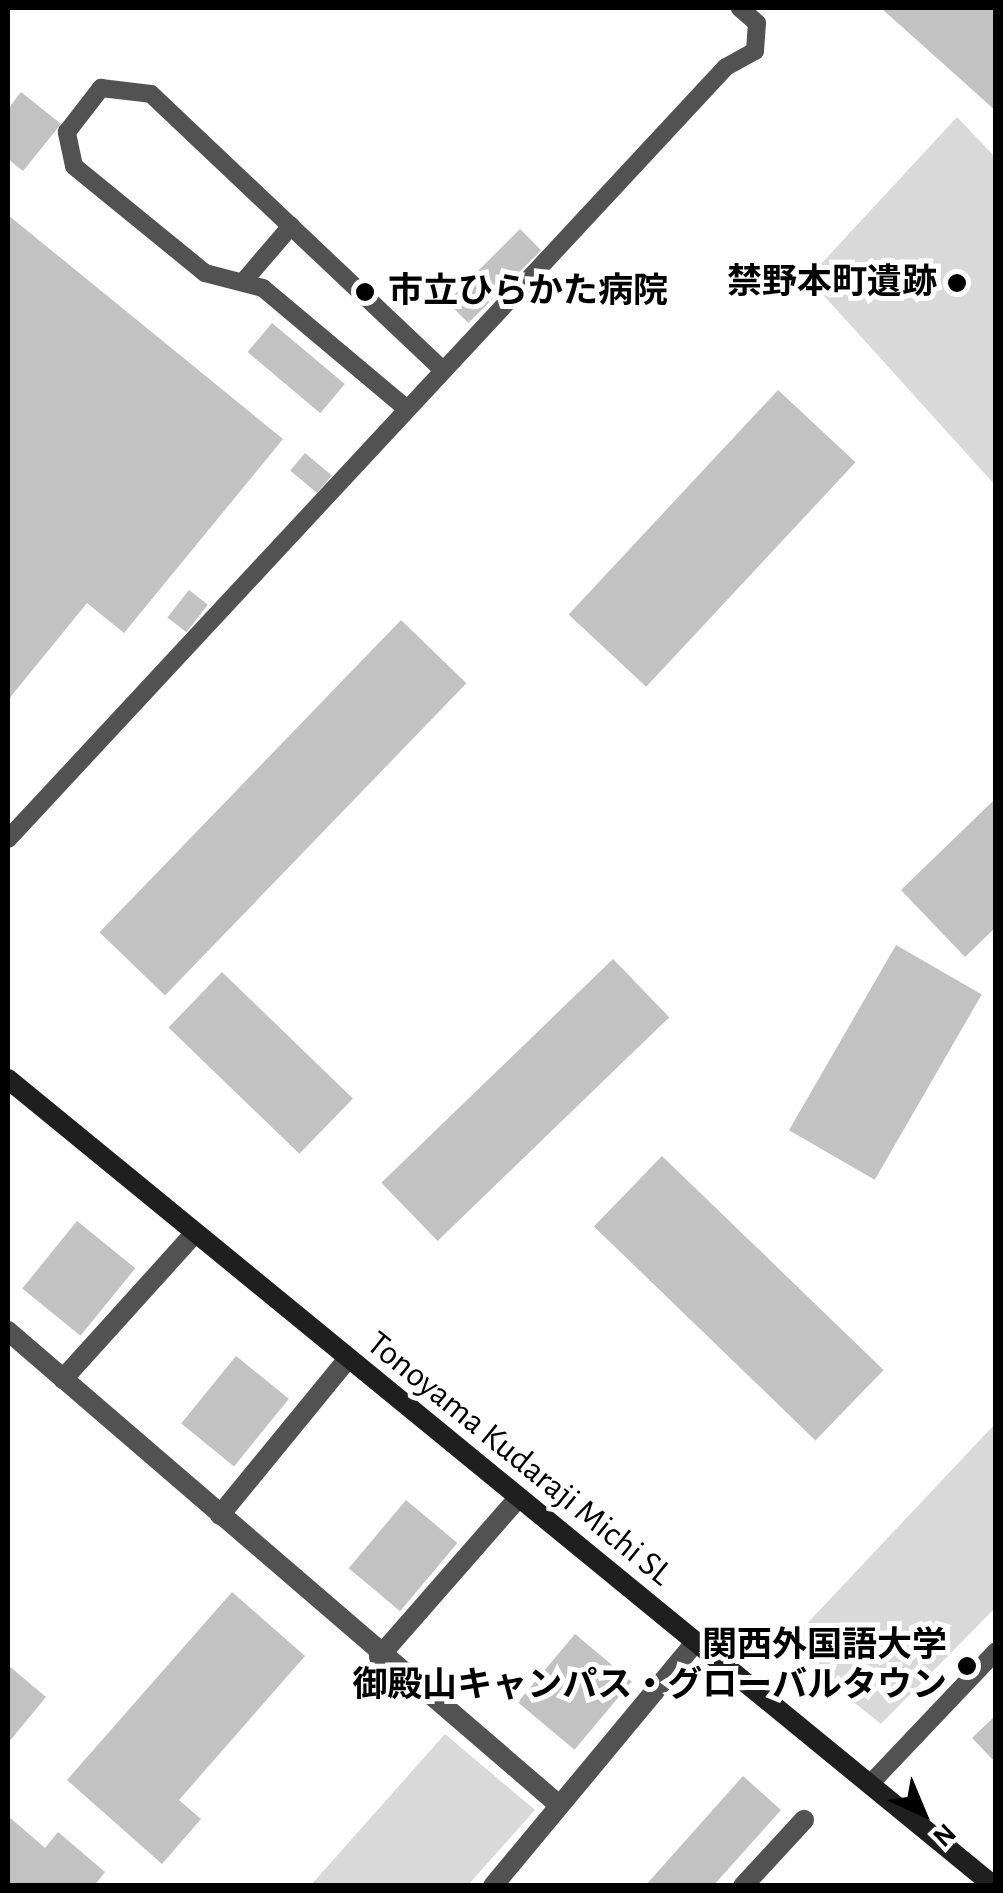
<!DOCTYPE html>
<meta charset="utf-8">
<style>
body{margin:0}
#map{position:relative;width:1003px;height:1893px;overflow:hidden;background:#fff;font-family:"Alegreya Sans","Noto Sans JP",sans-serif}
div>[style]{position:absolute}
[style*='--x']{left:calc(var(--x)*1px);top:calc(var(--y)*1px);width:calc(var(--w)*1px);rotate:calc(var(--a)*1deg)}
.green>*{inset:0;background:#d9d9d9}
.building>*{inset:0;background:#c2c2c2;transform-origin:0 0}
.lane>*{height:18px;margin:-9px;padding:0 9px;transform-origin:9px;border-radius:9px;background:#525252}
.street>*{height:20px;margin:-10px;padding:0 10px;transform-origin:10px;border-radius:10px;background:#525252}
.secondary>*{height:20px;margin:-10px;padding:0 10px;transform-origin:10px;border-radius:10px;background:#1f1f1f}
.dots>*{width:28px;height:28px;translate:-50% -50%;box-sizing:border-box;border:5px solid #fff;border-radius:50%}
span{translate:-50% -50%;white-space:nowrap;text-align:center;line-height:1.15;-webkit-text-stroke:10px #fff;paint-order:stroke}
.poi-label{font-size:35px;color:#000;font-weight:700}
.right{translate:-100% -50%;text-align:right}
.left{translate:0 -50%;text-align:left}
.street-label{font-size:35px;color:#000}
.frame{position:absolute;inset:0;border:10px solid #000;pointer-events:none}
.north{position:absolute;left:873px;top:1763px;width:100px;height:100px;-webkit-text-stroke:8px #fff;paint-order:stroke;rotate:136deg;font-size:28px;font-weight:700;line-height:40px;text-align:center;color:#000}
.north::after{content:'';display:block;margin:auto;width:35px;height:45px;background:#000;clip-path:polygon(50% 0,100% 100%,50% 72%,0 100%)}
</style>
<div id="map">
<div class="green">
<i style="clip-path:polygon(957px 117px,995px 157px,995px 485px,808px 278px)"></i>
<i style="clip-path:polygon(995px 1424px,995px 1608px,881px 1724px,785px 1647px)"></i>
<i style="clip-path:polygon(445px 1734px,535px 1810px,468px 1885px,311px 1885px)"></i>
</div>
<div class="building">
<i style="clip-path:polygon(881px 8px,996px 8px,996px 111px)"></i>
<i style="clip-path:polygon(21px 92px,61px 124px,23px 171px,8px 159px,8px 109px)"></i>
<i style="clip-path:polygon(8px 215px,283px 439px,124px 633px,87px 603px,8px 700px)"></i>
<i style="left:520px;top:229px;width:30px;height:103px;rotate:45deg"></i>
<i style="left:272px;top:323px;width:95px;height:38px;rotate:40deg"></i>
<i style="left:778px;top:390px;width:106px;height:307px;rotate:43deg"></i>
<i style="left:305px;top:453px;width:35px;height:23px;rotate:40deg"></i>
<i style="left:189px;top:590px;width:24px;height:35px;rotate:38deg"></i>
<i style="left:401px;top:620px;width:91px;height:434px;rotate:44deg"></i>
<i style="clip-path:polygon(996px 798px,996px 927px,965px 957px,901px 890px)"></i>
<i style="left:896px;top:945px;width:99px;height:214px;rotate:30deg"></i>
<i style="left:613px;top:959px;width:81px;height:322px;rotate:46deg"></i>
<i style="left:222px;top:972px;width:182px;height:77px;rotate:44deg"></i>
<i style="left:662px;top:1156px;width:308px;height:98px;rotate:44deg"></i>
<i style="left:77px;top:1221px;width:75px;height:87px;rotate:39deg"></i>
<i style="left:236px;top:1356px;width:68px;height:87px;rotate:39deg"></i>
<i style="left:406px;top:1500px;width:67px;height:89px;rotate:40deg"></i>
<i style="clip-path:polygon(232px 1592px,305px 1656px,179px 1800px,201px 1819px,162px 1864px,67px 1780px)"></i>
<i style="left:575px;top:1634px;width:74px;height:89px;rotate:40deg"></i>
<i style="clip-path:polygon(8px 1665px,46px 1697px,8px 1743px)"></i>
<i style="clip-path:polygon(996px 1715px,996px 1763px,972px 1738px)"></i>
<i style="clip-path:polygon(743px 1776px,781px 1810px,713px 1886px,645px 1886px)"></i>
<i style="clip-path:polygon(8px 1816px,45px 1848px,58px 1832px,105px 1872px,94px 1886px,8px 1886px)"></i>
</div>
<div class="lane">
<i style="--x:243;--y:282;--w:74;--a:-49.4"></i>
<i style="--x:407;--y:409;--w:188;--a:-140"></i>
<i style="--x:263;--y:288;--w:60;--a:-165.5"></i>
<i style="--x:205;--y:273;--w:169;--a:-140.8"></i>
<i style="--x:74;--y:166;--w:35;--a:-102"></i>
<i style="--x:67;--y:132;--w:56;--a:-52.3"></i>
<i style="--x:101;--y:88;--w:50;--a:6.8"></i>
<i style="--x:151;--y:94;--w:402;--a:43.4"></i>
<i style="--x:8;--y:839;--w:1054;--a:-47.08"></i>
<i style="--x:726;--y:67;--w:33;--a:-29"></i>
<i style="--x:755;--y:51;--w:28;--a:-86"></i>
<i style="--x:757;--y:23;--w:23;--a:-139"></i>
<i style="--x:870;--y:1784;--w:183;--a:-46.5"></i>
</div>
<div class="street">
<i style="--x:8;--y:1331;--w:727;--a:40.7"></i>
<i style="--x:63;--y:1379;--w:195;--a:-47.9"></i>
<i style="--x:220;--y:1515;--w:199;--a:-50.7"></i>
<i style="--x:379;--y:1657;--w:211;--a:-48.8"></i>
<i style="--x:493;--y:1886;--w:315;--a:-50.3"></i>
<i style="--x:743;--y:1886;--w:90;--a:-47.3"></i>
</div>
<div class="secondary">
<i style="--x:8;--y:1079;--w:1274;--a:39.3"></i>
</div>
<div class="dots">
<i style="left:957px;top:283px;background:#000"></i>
<i style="left:365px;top:292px;background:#000"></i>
<i style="left:967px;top:1666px;background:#000"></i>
</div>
<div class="poi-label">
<span class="right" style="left:937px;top:283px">禁野本町遺跡</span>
<span class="left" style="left:388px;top:292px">市立ひらかた病院</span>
<span class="right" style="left:947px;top:1666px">関西外国語大学<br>御殿山キャンパス・グローバルタウン</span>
</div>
<div class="street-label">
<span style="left:519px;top:1459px;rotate:39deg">Tonoyama Kudaraji Michi SL</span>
</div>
<div class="frame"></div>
<div class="north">N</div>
</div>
